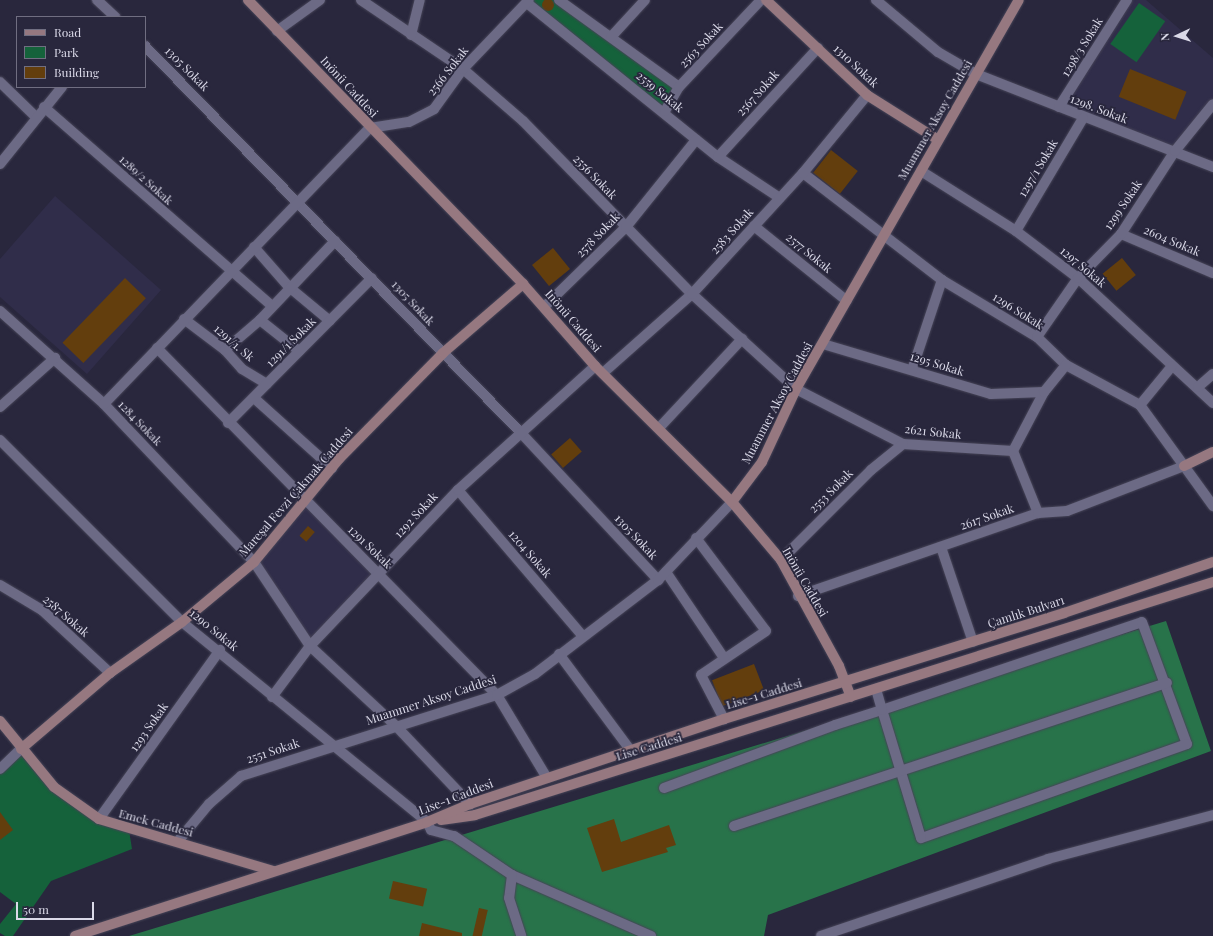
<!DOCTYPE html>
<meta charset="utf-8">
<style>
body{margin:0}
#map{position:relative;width:1213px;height:936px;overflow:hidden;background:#29273d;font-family:"Playfair Display",serif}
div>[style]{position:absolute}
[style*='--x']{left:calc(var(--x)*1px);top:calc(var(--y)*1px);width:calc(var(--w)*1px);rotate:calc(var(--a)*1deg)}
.built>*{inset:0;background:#302d4a}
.green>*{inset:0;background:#15623b;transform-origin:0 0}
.forest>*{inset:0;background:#28734a}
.building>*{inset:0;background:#633e0d;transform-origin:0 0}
.round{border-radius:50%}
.roads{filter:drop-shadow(0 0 1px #464457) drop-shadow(0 0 1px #464457)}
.street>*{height:10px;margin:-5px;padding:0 5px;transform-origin:5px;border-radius:5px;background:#6c6a85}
.secondary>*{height:10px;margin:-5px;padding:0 5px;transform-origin:5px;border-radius:5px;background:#967880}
span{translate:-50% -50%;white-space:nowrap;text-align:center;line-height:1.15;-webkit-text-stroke:3.5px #29273d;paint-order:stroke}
.street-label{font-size:12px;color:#dad9e8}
.legend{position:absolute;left:16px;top:16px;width:130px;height:72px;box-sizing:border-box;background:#29273d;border:1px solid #706e81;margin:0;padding:5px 7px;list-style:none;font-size:12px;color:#dad9e8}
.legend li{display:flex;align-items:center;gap:8px;height:20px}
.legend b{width:20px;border:1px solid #706e81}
.north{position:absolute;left:1157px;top:16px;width:40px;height:40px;-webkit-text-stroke:3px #29273d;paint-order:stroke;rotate:266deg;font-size:11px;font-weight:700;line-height:16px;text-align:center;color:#dad9e8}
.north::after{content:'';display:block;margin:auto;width:14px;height:18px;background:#dad9e8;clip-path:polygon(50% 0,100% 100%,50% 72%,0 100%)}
.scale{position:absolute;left:16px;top:902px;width:78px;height:18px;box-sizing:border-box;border:2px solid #dad9e8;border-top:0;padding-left:5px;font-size:12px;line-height:14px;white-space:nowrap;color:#dad9e8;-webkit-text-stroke:3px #29273d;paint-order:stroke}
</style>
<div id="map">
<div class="built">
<i style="clip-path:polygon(1127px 0,1146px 0,1213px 58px,1213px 104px,1175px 151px,1059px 107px)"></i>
<i style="clip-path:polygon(55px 196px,161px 290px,87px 374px,0 297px,0 259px)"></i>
<i style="clip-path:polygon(304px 501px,379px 574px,310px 646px,254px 562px)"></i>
</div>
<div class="green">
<i style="clip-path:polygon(529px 0,559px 0,679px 87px,665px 111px)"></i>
<i style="left:1139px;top:3px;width:32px;height:50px;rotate:35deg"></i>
<i style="clip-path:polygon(21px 749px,54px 787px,129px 830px,132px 849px,51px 881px,13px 936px,5px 936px,0 933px,0 924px,16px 904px,0 892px,0 769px)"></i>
</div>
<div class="forest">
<i style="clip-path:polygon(1166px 621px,1211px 751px,768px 915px,764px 936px,129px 936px)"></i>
</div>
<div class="building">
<i class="round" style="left:542px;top:-1px;width:12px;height:12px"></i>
<i style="left:1130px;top:69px;width:61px;height:30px;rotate:22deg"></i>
<i style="left:831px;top:150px;width:34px;height:29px;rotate:38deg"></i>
<i style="left:553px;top:248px;width:27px;height:27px;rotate:51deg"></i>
<i style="left:1122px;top:258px;width:22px;height:25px;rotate:51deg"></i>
<i style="left:125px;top:278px;width:29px;height:90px;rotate:44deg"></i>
<i style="left:570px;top:438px;width:18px;height:25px;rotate:49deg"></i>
<i style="left:308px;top:526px;width:9px;height:13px;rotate:41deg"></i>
<i style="left:754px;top:664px;width:28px;height:45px;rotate:69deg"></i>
<i style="clip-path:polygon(0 812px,13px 830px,0 840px)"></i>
<i style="clip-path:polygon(614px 819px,621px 842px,669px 825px,676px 845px,666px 848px,668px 852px,602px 872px,587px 828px)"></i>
<i style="left:393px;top:881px;width:35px;height:18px;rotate:13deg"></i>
<i style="left:479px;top:908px;width:9px;height:29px;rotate:13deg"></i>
<i style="clip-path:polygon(422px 923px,462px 933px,462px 936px,419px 936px)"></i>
</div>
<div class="roads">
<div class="street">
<i style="--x:97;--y:0;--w:25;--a:43"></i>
<i style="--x:361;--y:0;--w:123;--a:34.1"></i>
<i style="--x:463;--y:69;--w:79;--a:40.9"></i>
<i style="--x:523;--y:121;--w:242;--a:45.7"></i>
<i style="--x:692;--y:294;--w:141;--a:42.4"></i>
<i style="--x:796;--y:389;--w:120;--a:27.2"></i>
<i style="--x:903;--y:444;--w:110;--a:3.6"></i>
<i style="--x:1013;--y:451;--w:67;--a:68"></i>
<i style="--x:559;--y:0;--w:148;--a:35.9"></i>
<i style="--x:876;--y:0;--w:81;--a:40"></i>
<i style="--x:938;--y:52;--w:44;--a:30.1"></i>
<i style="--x:976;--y:74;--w:255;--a:21.4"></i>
<i style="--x:527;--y:3;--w:245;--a:38.9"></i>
<i style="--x:718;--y:157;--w:74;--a:33.5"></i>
<i style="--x:277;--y:31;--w:53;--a:-35.8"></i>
<i style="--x:411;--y:35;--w:36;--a:-76"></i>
<i style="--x:611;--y:37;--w:50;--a:-47.4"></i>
<i style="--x:145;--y:46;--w:541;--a:45.82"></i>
<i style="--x:522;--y:434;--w:200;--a:47"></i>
<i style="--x:0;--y:82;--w:50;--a:44.2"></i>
<i style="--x:44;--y:107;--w:303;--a:41.1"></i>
<i style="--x:1059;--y:107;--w:127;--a:-57.6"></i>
<i style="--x:665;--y:111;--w:28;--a:-60"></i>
<i style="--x:679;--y:87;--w:120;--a:-46.7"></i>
<i style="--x:718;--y:157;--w:148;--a:-47.5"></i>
<i style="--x:0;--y:164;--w:99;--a:-51.2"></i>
<i style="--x:921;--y:171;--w:112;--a:32.3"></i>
<i style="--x:1016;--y:231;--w:78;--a:37.2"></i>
<i style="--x:1078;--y:278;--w:184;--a:42.8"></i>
<i style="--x:803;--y:173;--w:175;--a:37.6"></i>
<i style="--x:942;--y:280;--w:111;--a:31"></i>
<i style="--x:1037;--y:337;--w:40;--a:44"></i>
<i style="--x:1066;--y:365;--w:84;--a:28.4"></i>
<i style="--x:1140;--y:405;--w:125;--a:54.1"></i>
<i style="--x:754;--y:226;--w:119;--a:38.9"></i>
<i style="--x:1016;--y:231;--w:131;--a:-59.3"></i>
<i style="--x:1121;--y:234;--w:100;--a:23"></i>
<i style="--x:254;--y:247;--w:53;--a:48.8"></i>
<i style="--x:289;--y:287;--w:53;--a:39.7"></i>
<i style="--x:544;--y:307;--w:115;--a:-44.3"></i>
<i style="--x:626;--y:227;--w:112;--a:-51.2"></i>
<i style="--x:0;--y:311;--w:140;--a:41.8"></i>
<i style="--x:104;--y:404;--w:218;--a:46.5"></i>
<i style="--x:254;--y:562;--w:101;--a:56.3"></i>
<i style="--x:310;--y:646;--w:117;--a:42.9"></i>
<i style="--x:396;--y:726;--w:108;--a:46.5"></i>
<i style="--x:184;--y:319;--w:51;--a:37.1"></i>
<i style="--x:225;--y:350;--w:25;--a:48"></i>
<i style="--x:242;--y:369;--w:29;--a:31"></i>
<i style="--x:260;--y:320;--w:50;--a:38.5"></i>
<i style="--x:1037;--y:337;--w:72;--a:-55.2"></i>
<i style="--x:1078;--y:278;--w:62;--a:-45.7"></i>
<i style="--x:1121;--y:234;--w:99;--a:-57"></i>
<i style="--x:1175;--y:151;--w:60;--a:-51"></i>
<i style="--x:823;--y:344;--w:175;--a:16.6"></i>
<i style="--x:991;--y:394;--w:53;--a:-2.2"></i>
<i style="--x:157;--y:348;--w:486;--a:45.6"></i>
<i style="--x:497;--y:695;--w:97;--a:58.9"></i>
<i style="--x:225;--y:350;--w:46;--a:-40.6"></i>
<i style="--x:260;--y:320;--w:109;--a:-46.5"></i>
<i style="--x:912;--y:370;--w:95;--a:-71.6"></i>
<i style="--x:603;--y:373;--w:119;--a:-41.6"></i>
<i style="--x:692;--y:294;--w:164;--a:-47.5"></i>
<i style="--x:803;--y:173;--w:101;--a:-50.6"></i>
<i style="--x:1198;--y:387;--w:20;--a:-41"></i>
<i style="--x:254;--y:398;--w:105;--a:41.9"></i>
<i style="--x:104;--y:404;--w:383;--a:-46.1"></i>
<i style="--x:370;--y:128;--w:39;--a:-9"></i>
<i style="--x:409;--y:122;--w:28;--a:-27"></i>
<i style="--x:434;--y:109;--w:49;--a:-54.1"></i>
<i style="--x:463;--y:69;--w:95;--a:-46.3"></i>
<i style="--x:1140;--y:405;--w:50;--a:-50.6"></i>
<i style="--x:0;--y:407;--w:74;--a:-41.7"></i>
<i style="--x:228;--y:423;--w:204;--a:-45.2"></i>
<i style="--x:659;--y:428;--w:122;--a:-47"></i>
<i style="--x:0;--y:440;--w:257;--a:45"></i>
<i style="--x:182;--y:622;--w:316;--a:39.2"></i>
<i style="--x:427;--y:822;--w:9;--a:63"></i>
<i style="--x:431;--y:830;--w:24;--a:15"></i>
<i style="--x:454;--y:836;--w:70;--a:33.9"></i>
<i style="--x:512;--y:875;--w:152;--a:23.7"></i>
<i style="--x:1013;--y:451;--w:67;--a:-62.3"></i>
<i style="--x:1044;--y:392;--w:35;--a:-51"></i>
<i style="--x:458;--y:490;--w:191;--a:49.5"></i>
<i style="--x:696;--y:538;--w:116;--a:53"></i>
<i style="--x:766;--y:631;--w:78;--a:145.9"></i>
<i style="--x:701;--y:675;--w:50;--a:62.4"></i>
<i style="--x:941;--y:547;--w:100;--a:71.4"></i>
<i style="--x:781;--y:560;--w:127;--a:-45"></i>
<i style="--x:871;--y:470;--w:41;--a:-39.1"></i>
<i style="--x:666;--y:572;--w:104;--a:56"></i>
<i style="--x:0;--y:585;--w:49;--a:30.8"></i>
<i style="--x:42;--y:610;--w:93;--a:42.8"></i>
<i style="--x:798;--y:596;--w:254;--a:-19.1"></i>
<i style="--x:1038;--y:513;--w:29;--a:-4"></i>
<i style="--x:1067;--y:511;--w:125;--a:-21"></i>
<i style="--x:559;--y:654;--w:121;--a:53.4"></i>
<i style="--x:272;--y:697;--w:64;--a:-53.3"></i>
<i style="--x:310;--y:646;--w:215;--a:-46.5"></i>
<i style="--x:458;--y:490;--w:185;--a:-42.1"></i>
<i style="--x:0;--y:769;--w:29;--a:-44"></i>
<i style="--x:664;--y:788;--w:182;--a:-20.2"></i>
<i style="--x:835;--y:725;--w:49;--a:-17.7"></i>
<i style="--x:882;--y:710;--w:274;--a:-18.7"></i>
<i style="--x:1142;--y:622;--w:130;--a:69.8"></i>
<i style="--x:1187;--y:744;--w:282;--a:160.5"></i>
<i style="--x:921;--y:838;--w:134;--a:-106.9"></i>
<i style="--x:882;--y:710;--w:22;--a:-106"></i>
<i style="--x:99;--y:819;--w:208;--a:-54.4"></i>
<i style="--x:734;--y:826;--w:456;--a:-18.3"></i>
<i style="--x:179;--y:840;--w:47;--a:-50.2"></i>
<i style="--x:209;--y:804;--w:43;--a:-41.2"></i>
<i style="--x:241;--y:776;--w:269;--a:-17.6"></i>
<i style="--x:497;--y:695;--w:43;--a:-28.9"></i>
<i style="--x:535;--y:674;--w:155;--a:-37.4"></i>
<i style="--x:658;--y:580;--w:108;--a:-46.5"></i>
<i style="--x:512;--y:875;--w:23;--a:97"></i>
<i style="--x:509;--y:898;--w:40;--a:72"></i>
<i style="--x:821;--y:936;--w:240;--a:-18.7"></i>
<i style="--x:1048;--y:859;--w:171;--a:-14.9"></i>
</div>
<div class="secondary">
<i style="--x:248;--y:0;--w:395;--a:45.9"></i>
<i style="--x:523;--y:284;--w:109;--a:48.7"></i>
<i style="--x:595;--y:366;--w:193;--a:44.8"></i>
<i style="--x:732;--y:502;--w:76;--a:49.8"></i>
<i style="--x:781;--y:560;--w:121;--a:61.3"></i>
<i style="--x:839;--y:666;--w:33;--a:69"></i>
<i style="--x:766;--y:0;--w:139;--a:43.2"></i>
<i style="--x:867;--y:95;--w:83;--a:32.2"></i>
<i style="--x:1184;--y:466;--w:32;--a:-26"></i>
<i style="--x:732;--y:502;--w:50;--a:-53.1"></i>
<i style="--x:762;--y:462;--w:81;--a:-65"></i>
<i style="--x:796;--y:389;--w:448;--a:-60.2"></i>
<i style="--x:0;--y:721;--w:85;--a:50.7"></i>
<i style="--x:54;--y:787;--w:55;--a:35.4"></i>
<i style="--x:99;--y:819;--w:182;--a:16.6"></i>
<i style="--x:21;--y:749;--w:117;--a:-40.5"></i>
<i style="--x:110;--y:673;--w:88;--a:-35.3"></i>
<i style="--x:182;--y:622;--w:94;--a:-39.8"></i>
<i style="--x:254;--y:562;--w:134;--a:-50.5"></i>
<i style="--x:339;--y:459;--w:148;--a:-45.5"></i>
<i style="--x:443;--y:353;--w:106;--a:-40.8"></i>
<i style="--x:441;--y:820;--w:34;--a:-8"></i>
<i style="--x:475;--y:815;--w:774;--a:-17.52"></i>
<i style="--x:75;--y:936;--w:370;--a:-17.9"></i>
<i style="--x:427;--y:822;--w:47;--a:-22.7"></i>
<i style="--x:470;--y:804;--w:268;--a:-18.5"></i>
<i style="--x:724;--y:719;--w:356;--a:-17.3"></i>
<i style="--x:1064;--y:613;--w:157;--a:-18.9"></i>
</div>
</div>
<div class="street-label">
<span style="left:701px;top:45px;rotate:-47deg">2563 Sokak</span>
<span style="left:1082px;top:47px;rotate:-58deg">1298/3 Sokak</span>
<span style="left:856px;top:66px;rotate:43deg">1310 Sokak</span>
<span style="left:187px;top:69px;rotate:45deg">1305 Sokak</span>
<span style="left:448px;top:71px;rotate:-52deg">2566 Sokak</span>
<span style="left:349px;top:87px;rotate:47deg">Inönü Caddesi</span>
<span style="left:660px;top:92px;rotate:39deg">2559 Sokak</span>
<span style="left:758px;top:93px;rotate:-48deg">2567 Sokak</span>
<span style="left:1099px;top:109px;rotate:21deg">1298. Sokak</span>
<span style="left:935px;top:120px;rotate:-60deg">Muammer Aksoy Caddesi</span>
<span style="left:1038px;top:168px;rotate:-59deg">1297/1 Sokak</span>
<span style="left:595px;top:177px;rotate:46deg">2556 Sokak</span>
<span style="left:146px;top:180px;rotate:42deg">1289/2 Sokak</span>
<span style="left:1123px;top:205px;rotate:-56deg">1299 Sokak</span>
<span style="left:732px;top:231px;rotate:-48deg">2583 Sokak</span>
<span style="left:598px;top:235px;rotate:-46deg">2578 Sokak</span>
<span style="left:1172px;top:241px;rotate:23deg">2604 Sokak</span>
<span style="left:809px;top:253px;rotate:39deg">2577 Sokak</span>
<span style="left:1083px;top:267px;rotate:40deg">1297 Sokak</span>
<span style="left:413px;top:303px;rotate:47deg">1305 Sokak</span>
<span style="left:1018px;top:311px;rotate:32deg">1296 Sokak</span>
<span style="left:573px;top:321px;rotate:49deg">Inönü Caddesi</span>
<span style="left:291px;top:342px;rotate:-45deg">1291/1 Sokak</span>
<span style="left:234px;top:343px;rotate:41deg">1291/1. Sk</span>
<span style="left:937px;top:364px;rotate:17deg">1295 Sokak</span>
<span style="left:777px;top:403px;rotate:-62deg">Muammer Aksoy Caddesi</span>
<span style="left:140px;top:423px;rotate:46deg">1284 Sokak</span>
<span style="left:933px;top:432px;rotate:6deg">2621 Sokak</span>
<span style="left:831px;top:491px;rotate:-45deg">2553 Sokak</span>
<span style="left:296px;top:492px;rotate:-49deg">Mareşal Fevzi Çakmak Caddesi</span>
<span style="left:416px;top:515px;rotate:-47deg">1292 Sokak</span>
<span style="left:987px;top:517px;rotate:-19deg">2617 Sokak</span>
<span style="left:636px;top:537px;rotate:47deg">1305 Sokak</span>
<span style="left:370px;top:547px;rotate:44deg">1291 Sokak</span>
<span style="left:530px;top:554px;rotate:49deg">1204 Sokak</span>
<span style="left:805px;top:582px;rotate:60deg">Inönü Caddesi</span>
<span style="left:1026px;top:612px;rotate:-18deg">Çamlık Bulvarı</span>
<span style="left:66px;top:616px;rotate:41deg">2587 Sokak</span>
<span style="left:214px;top:630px;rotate:39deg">1290 Sokak</span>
<span style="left:764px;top:694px;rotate:-17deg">Lise-1 Caddesi</span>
<span style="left:431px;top:700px;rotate:-18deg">Muammer Aksoy Caddesi</span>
<span style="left:149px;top:727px;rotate:-55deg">1293 Sokak</span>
<span style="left:649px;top:747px;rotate:-17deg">Lise Caddesi</span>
<span style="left:273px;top:751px;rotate:-18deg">2551 Sokak</span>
<span style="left:456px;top:797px;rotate:-21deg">Lise-1 Caddesi</span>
<span style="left:156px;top:823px;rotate:15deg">Emek Caddesi</span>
</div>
<ul class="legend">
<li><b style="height:5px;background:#967880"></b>Road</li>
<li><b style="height:11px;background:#15623b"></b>Park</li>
<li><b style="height:11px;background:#633e0d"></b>Building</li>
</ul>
<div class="north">N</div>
<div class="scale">50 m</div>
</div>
